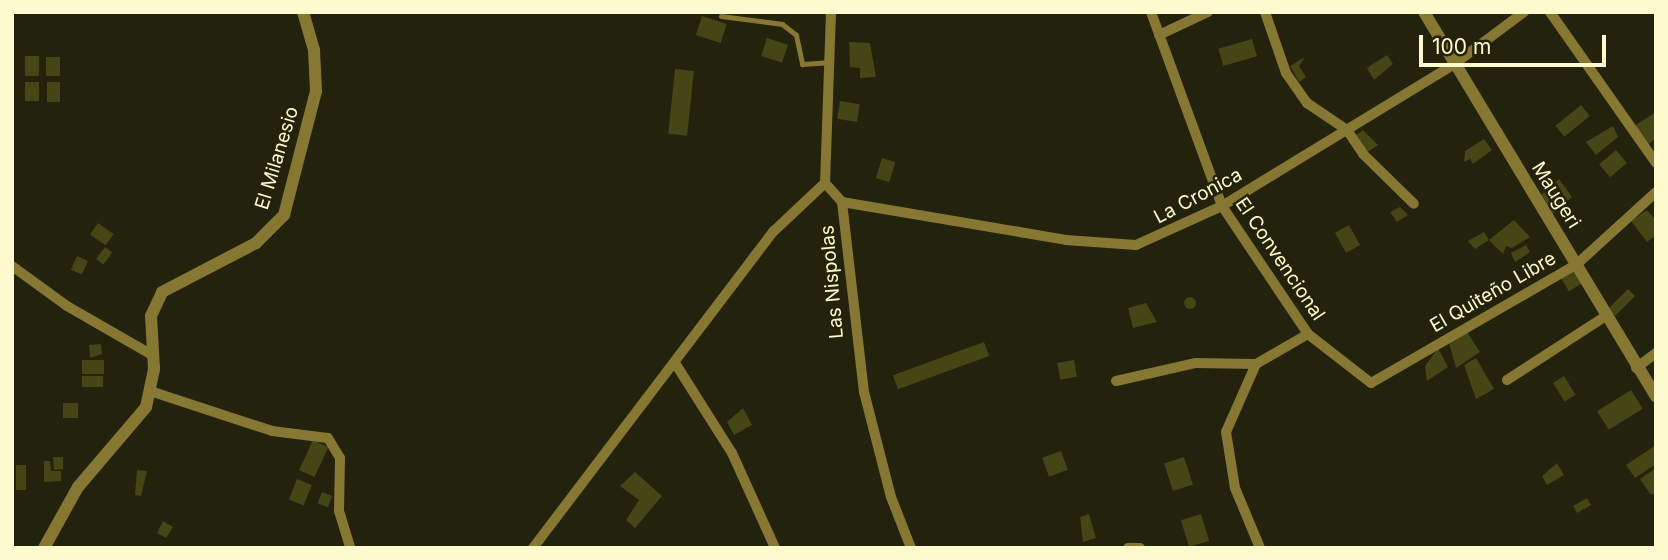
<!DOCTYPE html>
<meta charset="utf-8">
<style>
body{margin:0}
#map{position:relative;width:1668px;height:560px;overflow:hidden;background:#23220c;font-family:Inter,sans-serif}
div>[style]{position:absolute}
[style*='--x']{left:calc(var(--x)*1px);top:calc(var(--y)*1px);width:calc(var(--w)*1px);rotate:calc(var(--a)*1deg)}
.building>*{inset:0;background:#454516;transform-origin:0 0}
.round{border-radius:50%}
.service>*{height:5px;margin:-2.5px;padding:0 2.5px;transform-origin:2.5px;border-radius:2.5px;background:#867732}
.minor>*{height:10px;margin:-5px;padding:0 5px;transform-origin:5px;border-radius:5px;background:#867732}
.tertiary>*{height:12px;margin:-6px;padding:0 6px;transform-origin:6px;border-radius:6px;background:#867732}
span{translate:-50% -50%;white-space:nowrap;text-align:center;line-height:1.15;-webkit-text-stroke:5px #23220c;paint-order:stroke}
.street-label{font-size:19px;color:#fffacd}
.frame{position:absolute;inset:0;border:14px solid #fffacd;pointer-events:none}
.scale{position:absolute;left:1419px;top:35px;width:187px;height:32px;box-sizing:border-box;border:4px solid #fffacd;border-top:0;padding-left:9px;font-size:21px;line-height:24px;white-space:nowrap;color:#fffacd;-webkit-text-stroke:5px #23220c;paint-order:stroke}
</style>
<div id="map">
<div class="building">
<i style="left:702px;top:16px;width:26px;height:20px;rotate:18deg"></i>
<i style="left:767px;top:38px;width:22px;height:19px;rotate:18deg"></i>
<i style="left:1252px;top:39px;width:18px;height:35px;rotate:74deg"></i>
<i style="clip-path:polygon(849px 42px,870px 43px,876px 77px,860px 78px,860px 68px,850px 67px)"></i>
<i style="clip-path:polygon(1387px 55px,1393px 64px,1374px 80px,1367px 68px)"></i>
<i style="left:25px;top:56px;width:14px;height:20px"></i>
<i style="left:46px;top:57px;width:14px;height:19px"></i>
<i style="clip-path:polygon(1305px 57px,1299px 66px,1306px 77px,1299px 82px,1290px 66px)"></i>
<i style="left:675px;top:69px;width:19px;height:65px;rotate:6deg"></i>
<i style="left:25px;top:82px;width:14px;height:19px"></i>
<i style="left:47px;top:82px;width:13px;height:20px"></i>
<i style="left:840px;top:101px;width:20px;height:18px;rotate:9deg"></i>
<i style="left:1581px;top:105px;width:14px;height:33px;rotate:51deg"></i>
<i style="clip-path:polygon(1656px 112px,1656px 138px,1649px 144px,1634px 126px)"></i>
<i style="clip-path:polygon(1613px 126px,1618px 137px,1596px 155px,1586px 142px)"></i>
<i style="clip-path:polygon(1363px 130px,1378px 145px,1366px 153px,1354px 137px)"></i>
<i style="clip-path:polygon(1484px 139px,1492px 150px,1473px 164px,1470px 159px,1464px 162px,1465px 151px)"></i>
<i style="left:1616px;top:150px;width:17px;height:22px;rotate:50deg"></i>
<i style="left:882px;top:158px;width:14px;height:21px;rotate:17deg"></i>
<i style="clip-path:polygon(1559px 179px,1572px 197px,1552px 215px,1541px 195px)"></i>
<i style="clip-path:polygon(1400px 207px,1408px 215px,1397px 222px,1390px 212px)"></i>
<i style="clip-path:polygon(1647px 210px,1656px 220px,1656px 235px,1647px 242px,1631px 221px)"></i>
<i style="clip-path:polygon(1514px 220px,1530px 237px,1512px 248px,1506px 246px,1503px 254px,1489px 240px)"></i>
<i style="left:98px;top:223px;width:19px;height:14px;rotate:35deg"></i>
<i style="left:1349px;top:225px;width:23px;height:16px;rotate:61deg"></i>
<i style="clip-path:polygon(1484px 232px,1489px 240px,1475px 249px,1468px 241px)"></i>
<i style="clip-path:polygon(1526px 245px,1530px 252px,1515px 262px,1511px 253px)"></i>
<i style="left:105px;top:247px;width:9px;height:15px;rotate:36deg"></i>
<i style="left:77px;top:256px;width:12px;height:15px;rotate:24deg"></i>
<i style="left:1573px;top:269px;width:17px;height:15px;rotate:59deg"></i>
<i style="left:1628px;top:289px;width:10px;height:28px;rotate:45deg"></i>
<i class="round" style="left:1184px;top:297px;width:12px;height:12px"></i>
<i style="clip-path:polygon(1146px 303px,1157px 322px,1133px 328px,1128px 308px)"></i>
<i style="clip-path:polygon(1467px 332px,1480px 352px,1456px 368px,1449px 343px)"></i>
<i style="left:984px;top:342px;width:15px;height:97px;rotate:70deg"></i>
<i style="clip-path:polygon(101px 344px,102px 354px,90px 358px,89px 345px)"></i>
<i style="clip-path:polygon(1438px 348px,1448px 367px,1427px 381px,1425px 366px)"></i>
<i style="clip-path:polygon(1476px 358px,1494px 389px,1476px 399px,1464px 365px)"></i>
<i style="left:82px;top:360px;width:22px;height:14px"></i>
<i style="left:1074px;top:360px;width:17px;height:17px;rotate:80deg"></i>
<i style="left:82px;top:376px;width:21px;height:11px"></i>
<i style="left:1564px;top:376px;width:22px;height:13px;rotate:58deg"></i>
<i style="left:1631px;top:390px;width:22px;height:40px;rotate:58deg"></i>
<i style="left:63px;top:403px;width:15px;height:15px"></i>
<i style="clip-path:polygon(743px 408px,752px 425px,734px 435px,727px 422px)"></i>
<i style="left:313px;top:440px;width:17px;height:33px;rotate:25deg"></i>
<i style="clip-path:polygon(1656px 445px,1656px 464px,1635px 478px,1626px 465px)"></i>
<i style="left:1061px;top:451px;width:20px;height:20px;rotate:70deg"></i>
<i style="clip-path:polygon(53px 457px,63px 457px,63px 469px,54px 470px)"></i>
<i style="left:1184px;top:457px;width:29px;height:21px;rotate:72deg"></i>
<i style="clip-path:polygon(44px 461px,50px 461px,51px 471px,61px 471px,61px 481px,44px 482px)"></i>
<i style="clip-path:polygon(1557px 463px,1564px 475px,1547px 485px,1542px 476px)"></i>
<i style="left:16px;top:465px;width:10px;height:25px"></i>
<i style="clip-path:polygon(1656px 468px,1656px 492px,1651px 495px,1640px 479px)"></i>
<i style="clip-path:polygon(137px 470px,147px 471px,141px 496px,135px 495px)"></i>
<i style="clip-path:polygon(635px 472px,662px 496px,635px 528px,626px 520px,639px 500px,620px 486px)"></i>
<i style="left:297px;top:479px;width:16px;height:22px;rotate:22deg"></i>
<i style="left:322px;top:492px;width:11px;height:12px;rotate:22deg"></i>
<i style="left:1587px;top:498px;width:8px;height:16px;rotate:60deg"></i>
<i style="clip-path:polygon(1089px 514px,1096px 538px,1083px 542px,1080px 517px)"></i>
<i style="left:1201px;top:514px;width:28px;height:21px;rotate:73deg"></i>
<i style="clip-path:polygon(163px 521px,173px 527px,166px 538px,157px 533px)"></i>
</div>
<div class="service">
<i style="--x:721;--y:16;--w:62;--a:7.5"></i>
<i style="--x:782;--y:24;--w:18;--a:38"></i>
<i style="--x:796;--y:35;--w:30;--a:78"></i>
<i style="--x:802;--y:64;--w:26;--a:-4"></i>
</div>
<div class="minor">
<i style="--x:831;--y:12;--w:171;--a:92"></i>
<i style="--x:825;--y:183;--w:25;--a:48"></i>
<i style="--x:842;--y:202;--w:191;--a:83.4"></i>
<i style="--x:864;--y:392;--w:108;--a:75.6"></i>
<i style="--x:891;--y:497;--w:55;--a:68.6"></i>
<i style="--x:1151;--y:12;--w:207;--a:69.9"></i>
<i style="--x:1222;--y:206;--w:154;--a:56.1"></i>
<i style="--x:1308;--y:334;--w:80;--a:37.9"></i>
<i style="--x:1371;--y:383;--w:238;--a:-30"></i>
<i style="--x:1577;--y:264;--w:107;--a:-42.3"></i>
<i style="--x:1265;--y:12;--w:65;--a:71"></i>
<i style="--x:1286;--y:73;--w:37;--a:55"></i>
<i style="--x:1307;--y:103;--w:48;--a:34"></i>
<i style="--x:1347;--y:130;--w:29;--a:56"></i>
<i style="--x:1363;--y:154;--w:71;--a:44.4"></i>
<i style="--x:1550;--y:12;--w:184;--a:54.9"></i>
<i style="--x:1159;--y:35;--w:54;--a:-25.1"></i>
<i style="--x:842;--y:202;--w:227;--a:9.6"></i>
<i style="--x:1066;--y:240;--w:70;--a:4.1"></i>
<i style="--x:1136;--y:245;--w:94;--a:-24.4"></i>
<i style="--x:1222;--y:206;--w:271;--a:-31.4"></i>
<i style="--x:1453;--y:65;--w:89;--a:-36.7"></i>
<i style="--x:12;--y:266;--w:68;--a:36"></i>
<i style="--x:67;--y:306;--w:100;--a:29.9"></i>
<i style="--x:675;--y:363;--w:107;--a:57.7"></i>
<i style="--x:732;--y:453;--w:104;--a:65.6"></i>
<i style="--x:1636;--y:368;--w:25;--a:-37"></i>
<i style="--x:1507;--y:380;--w:118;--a:-32.9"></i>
<i style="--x:1116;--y:381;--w:82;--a:-12.7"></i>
<i style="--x:1196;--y:363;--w:60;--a:1"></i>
<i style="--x:153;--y:392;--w:125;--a:18.1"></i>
<i style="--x:272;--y:431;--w:56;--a:7.1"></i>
<i style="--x:328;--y:438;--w:23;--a:59"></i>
<i style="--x:340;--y:458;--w:53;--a:91.1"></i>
<i style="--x:339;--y:511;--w:39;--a:73"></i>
<i style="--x:533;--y:548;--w:398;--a:-52.8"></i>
<i style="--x:774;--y:231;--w:70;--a:-43.3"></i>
<i style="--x:1128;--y:548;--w:12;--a:0"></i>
<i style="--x:1260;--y:548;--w:65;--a:-112.6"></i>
<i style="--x:1235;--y:488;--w:57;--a:-99.1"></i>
<i style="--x:1226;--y:432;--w:74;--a:-66.2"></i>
<i style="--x:1256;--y:364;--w:60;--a:-30"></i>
</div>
<div class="tertiary">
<i style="--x:1424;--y:12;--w:449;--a:58.9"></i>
<i style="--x:44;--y:548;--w:70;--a:-60.9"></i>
<i style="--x:78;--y:487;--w:105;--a:-49.6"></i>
<i style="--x:146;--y:407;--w:39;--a:-78"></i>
<i style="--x:154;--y:369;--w:53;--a:-93.2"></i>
<i style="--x:151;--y:316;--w:26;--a:-65"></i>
<i style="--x:162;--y:292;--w:106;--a:-27.5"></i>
<i style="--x:256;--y:243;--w:40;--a:-45"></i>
<i style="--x:284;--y:215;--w:128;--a:-75.5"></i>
<i style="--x:316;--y:91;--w:41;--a:-92.8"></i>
<i style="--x:314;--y:50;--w:40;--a:-106"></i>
</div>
<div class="street-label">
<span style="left:277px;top:158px;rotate:-73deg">El Milanesio</span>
<span style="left:1556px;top:195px;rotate:58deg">Maugeri</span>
<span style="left:1198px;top:196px;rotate:-28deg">La Cronica</span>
<span style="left:1280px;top:259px;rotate:56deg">El Convencional</span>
<span style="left:832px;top:282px;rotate:-95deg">Las Nispolas</span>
<span style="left:1493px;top:292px;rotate:-30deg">El Quiteño Libre</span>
</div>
<div class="frame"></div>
<div class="scale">100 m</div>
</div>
